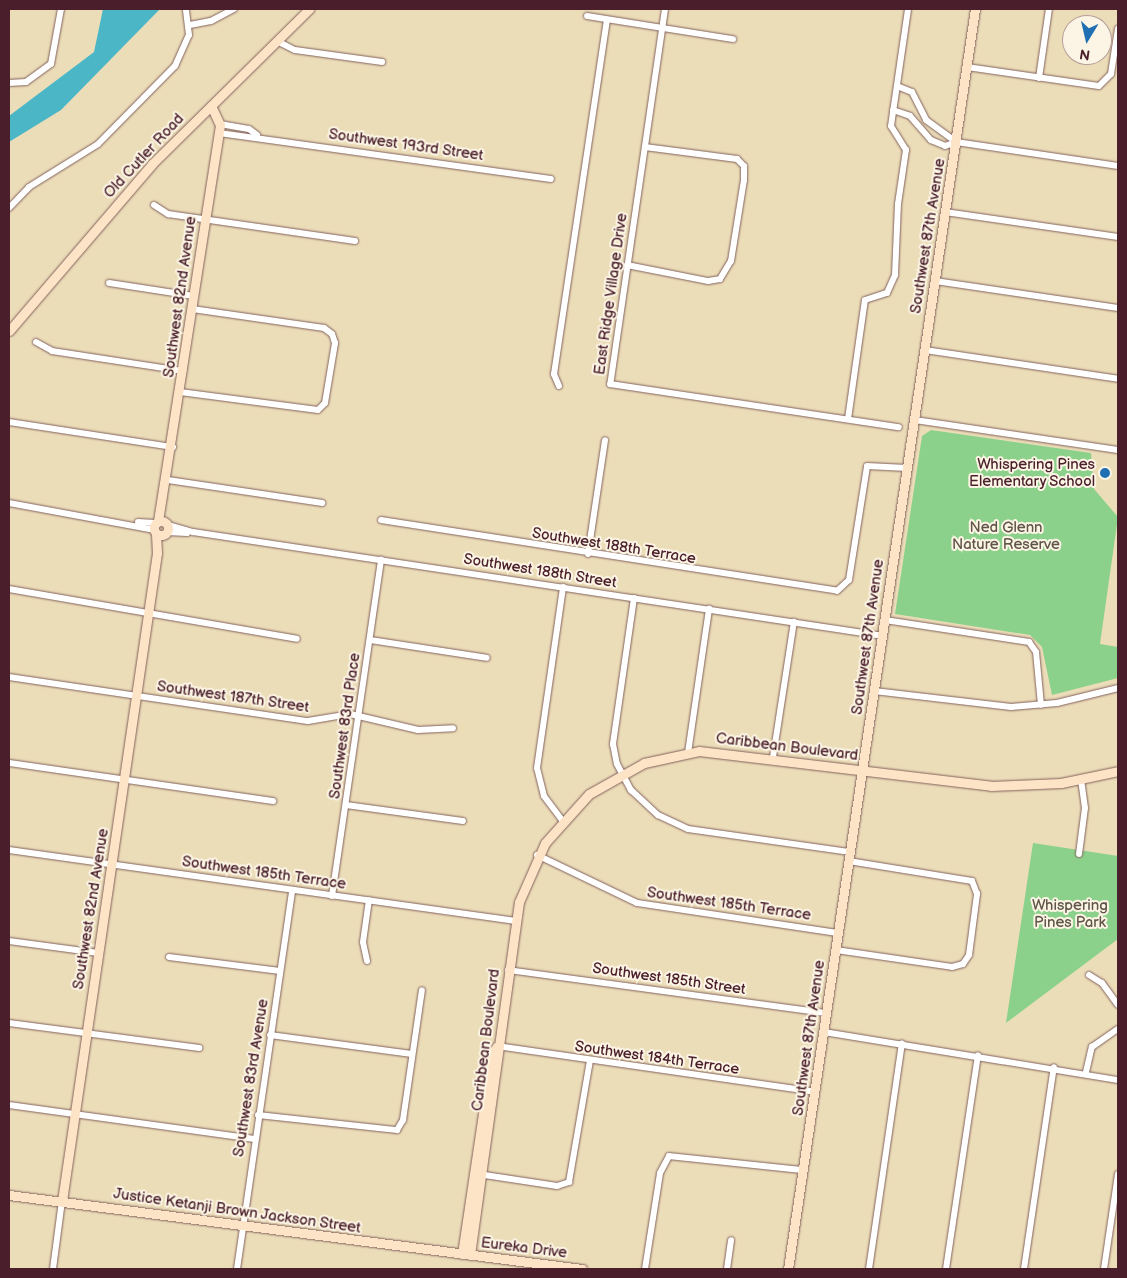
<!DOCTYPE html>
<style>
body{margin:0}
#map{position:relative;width:1127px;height:1278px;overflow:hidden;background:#ecddb9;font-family:"Balsamiq Sans",sans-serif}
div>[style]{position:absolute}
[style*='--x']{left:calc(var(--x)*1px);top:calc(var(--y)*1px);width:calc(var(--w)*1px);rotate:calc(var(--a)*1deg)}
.green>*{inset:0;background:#8cd18b}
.water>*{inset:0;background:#4ab6c6}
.roads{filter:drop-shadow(0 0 1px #83625d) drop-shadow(0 0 1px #83625d)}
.street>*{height:6px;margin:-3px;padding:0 3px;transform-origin:3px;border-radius:3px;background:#fff}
.secondary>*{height:9px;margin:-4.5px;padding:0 4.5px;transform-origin:4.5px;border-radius:4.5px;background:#fee4c6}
.secondary>.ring{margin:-4.5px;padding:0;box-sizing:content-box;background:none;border:9px solid #fee4c6;border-radius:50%}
.dots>*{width:14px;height:14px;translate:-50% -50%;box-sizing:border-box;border:2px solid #fcf5e5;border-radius:50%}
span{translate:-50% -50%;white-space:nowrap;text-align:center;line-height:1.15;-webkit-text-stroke:4px #fcf5e5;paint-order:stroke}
.street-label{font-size:15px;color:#4a1f2b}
.poi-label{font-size:15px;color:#4a1f2b}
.right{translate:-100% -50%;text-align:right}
.park-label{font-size:15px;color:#5e5448}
.frame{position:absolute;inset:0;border:10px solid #4a1f2b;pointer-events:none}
.north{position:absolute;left:1062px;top:15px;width:50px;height:50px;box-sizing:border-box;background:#fcf5e5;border:1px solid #b59f9b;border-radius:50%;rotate:189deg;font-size:14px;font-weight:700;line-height:20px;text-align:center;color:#4a1f2b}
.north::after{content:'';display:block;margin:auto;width:18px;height:22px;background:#1f6fb2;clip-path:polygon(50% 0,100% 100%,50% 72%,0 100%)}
</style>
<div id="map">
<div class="green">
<i style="clip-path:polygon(931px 430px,1091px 453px,1094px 489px,1118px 517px,1100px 644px,1118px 647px,1118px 678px,1052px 695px,1042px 647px,1030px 635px,895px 614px,922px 436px)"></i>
<i style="clip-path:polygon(1033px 843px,1118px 856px,1118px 939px,1006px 1023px)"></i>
</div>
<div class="water">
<i style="clip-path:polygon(103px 9px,160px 9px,61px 110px,9px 142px,9px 116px,94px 52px)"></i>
</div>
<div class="roads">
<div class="street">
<i style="--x:665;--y:9;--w:379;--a:98.3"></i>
<i style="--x:610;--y:384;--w:292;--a:8.5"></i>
<i style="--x:587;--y:16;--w:148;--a:9"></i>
<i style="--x:190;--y:25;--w:21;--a:-11"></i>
<i style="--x:211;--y:21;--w:26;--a:-28"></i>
<i style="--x:277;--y:41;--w:20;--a:27"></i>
<i style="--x:295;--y:50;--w:88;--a:7.9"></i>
<i style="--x:967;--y:67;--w:133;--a:8.2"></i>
<i style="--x:1099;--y:86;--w:17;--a:-45"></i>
<i style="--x:1111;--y:74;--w:46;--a:-81.2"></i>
<i style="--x:1039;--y:78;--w:70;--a:-81.8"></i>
<i style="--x:9;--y:83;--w:17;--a:-3"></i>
<i style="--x:26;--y:82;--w:31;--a:-36"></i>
<i style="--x:51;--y:64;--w:56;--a:-79.7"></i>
<i style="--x:897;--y:86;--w:16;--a:22"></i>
<i style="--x:912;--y:92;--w:31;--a:63"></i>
<i style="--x:926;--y:120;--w:37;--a:36"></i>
<i style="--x:893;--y:110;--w:18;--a:19"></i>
<i style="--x:910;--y:116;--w:32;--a:49"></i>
<i style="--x:931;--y:140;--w:15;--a:23"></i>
<i style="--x:945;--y:146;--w:12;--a:-20"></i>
<i style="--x:956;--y:142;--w:164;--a:8.4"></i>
<i style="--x:220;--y:124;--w:29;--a:10"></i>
<i style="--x:249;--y:129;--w:10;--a:37"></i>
<i style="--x:219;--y:133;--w:335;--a:7.9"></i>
<i style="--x:154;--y:205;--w:17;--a:33"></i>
<i style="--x:168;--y:214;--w:189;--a:8.2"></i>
<i style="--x:9;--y:208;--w:29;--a:-46"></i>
<i style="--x:29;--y:187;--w:81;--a:-31.9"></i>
<i style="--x:98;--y:144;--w:110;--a:-45.4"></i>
<i style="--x:175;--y:66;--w:34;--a:-66"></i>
<i style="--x:189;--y:35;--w:26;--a:-97"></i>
<i style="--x:945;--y:212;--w:175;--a:8.2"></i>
<i style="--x:627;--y:265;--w:83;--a:11.2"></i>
<i style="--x:708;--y:281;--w:12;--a:-9"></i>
<i style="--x:720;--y:279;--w:21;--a:-59"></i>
<i style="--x:731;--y:261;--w:82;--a:-80.9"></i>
<i style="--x:744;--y:180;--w:14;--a:-90"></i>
<i style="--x:744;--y:166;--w:10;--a:-135"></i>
<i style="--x:737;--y:159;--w:93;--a:-172.6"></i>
<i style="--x:935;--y:281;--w:185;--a:8.4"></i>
<i style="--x:109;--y:283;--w:86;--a:8.7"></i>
<i style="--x:36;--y:342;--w:18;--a:29"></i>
<i style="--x:52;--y:351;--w:133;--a:8.7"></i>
<i style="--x:925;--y:350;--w:195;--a:8.5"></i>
<i style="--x:559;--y:386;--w:13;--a:-113"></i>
<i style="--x:554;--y:374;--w:358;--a:-81.5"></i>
<i style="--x:180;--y:392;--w:139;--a:7.4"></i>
<i style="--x:318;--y:410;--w:10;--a:-45"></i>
<i style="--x:325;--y:403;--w:61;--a:-80.5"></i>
<i style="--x:335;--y:343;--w:9;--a:-108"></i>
<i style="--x:332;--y:334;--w:10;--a:-143"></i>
<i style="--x:324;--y:328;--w:133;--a:-171.8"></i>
<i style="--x:848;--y:419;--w:120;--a:-81.9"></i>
<i style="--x:865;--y:300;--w:23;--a:-18"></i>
<i style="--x:887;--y:293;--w:20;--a:-66"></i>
<i style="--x:895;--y:275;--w:71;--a:-87.6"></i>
<i style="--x:898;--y:204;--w:55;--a:-81.6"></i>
<i style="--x:906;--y:150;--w:28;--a:-122"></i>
<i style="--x:891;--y:126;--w:118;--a:-81.7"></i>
<i style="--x:915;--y:420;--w:205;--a:8.4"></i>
<i style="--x:9;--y:422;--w:166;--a:8.7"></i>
<i style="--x:168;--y:480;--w:156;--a:8.5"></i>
<i style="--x:9;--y:503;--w:147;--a:10.5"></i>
<i style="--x:381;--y:520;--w:461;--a:8.8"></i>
<i style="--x:837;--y:591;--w:16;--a:-43"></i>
<i style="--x:849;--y:580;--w:115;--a:-81"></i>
<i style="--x:867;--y:466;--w:40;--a:2.9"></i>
<i style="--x:138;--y:522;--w:17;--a:3"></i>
<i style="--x:168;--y:525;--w:26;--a:16"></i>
<i style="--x:193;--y:532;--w:698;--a:8.57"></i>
<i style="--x:167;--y:532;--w:20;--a:3"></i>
<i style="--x:588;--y:554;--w:115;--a:-81.5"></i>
<i style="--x:9;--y:589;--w:292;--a:9.8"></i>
<i style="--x:634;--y:598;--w:148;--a:98.2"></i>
<i style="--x:613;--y:744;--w:20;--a:79"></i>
<i style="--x:617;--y:764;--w:30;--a:62"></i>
<i style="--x:631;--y:790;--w:37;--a:43"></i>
<i style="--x:658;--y:815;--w:33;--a:25"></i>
<i style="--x:688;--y:829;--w:164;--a:8.1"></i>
<i style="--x:885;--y:620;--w:146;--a:8.7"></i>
<i style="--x:1029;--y:642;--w:12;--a:55"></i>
<i style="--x:1036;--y:652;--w:53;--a:84.6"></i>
<i style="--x:370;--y:640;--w:118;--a:8.7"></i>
<i style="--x:9;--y:677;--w:302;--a:8.4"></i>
<i style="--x:308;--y:721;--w:43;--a:-9.5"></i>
<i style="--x:350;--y:714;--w:70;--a:13.2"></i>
<i style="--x:418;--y:730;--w:35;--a:-3"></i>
<i style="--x:874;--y:691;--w:138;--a:6.7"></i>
<i style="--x:1011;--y:707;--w:46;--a:-5"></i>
<i style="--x:1057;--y:703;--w:63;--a:-13.8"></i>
<i style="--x:688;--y:753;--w:146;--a:-81.7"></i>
<i style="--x:773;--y:757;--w:137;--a:-81.2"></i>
<i style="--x:9;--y:763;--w:267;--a:8.2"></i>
<i style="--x:346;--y:805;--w:118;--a:7.8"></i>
<i style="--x:562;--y:820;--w:30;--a:-127"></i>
<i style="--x:544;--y:796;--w:29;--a:-104"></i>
<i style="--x:537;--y:768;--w:183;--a:-81.8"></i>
<i style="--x:9;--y:850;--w:512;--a:7.97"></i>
<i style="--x:1079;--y:854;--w:46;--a:-82.6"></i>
<i style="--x:1085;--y:808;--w:28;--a:-98"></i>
<i style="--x:537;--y:855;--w:111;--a:25.6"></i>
<i style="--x:637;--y:903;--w:203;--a:8.5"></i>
<i style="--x:332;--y:896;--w:340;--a:-81.7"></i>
<i style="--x:9;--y:941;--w:90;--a:7.7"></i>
<i style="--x:836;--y:950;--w:117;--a:8.3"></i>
<i style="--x:952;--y:967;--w:11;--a:-15"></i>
<i style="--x:963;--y:964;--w:11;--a:-56"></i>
<i style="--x:969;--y:955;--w:62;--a:-82.5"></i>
<i style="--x:977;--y:894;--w:14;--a:-111"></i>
<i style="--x:972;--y:881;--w:125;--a:-170.8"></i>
<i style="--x:169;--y:957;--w:112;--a:7.2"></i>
<i style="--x:367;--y:961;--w:19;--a:-102"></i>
<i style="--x:363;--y:942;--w:42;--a:-81.9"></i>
<i style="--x:508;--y:970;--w:321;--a:7.7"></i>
<i style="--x:1089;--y:975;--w:15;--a:32"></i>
<i style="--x:1102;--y:983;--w:27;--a:54"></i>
<i style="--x:9;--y:1023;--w:192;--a:7.5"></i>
<i style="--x:824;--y:1032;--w:298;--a:9.3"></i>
<i style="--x:270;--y:1035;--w:143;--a:7.6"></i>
<i style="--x:497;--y:1046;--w:321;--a:8.2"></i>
<i style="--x:1086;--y:1072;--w:26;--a:-77"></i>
<i style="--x:1092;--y:1047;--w:32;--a:-35"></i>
<i style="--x:9;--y:1105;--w:248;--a:7.9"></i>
<i style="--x:258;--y:1115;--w:140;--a:6.2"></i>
<i style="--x:397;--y:1130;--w:12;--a:-59"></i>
<i style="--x:403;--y:1120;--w:131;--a:-81.7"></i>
<i style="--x:478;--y:1174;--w:80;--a:8.6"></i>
<i style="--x:557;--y:1186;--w:13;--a:-18"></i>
<i style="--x:569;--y:1182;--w:123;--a:-80.2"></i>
<i style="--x:53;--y:1269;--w:69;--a:-82.5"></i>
<i style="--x:237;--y:1269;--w:383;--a:-81.7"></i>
<i style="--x:645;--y:1269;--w:97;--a:-81.1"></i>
<i style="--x:660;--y:1173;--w:19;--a:-62"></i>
<i style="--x:669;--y:1156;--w:135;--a:6"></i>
<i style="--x:727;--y:1269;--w:29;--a:-82"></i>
<i style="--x:869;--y:1269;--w:228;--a:-81.7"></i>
<i style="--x:946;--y:1269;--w:216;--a:-81.5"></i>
<i style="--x:1024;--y:1269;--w:204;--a:-81.6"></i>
<i style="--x:1104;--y:1269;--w:96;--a:-81.6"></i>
</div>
<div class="secondary">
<i style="--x:9;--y:331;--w:220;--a:-49.4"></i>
<i style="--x:152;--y:164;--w:221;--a:-44.6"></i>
<i class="ring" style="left:154px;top:521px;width:5px;height:5px"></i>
<i style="--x:158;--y:521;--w:401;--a:-81.1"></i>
<i style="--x:220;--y:125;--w:21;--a:-115"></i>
<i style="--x:9;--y:1195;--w:578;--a:7.36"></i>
<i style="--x:62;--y:1201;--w:655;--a:-81.66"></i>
<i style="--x:157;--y:553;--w:20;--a:-93"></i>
<i style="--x:462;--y:1254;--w:202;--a:-81.5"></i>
<i style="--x:492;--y:1054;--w:9;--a:-58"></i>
<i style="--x:470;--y:1255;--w:356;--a:-82.1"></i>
<i style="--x:519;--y:902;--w:64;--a:-66.2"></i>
<i style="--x:545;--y:843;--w:66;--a:-48.1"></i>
<i style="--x:589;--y:794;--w:63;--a:-29.4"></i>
<i style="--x:644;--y:763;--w:56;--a:-12.3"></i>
<i style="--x:699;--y:751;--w:294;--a:6.8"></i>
<i style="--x:991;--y:786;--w:70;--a:-2.5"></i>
<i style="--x:1061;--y:783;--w:58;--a:-11.9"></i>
<i style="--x:788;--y:1269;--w:1274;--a:-81.56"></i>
</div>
</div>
<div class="dots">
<i style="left:1105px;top:473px;background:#1f6fb2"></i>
</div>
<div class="street-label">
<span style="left:406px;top:145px;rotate:8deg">Southwest 193rd Street</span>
<span style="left:144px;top:156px;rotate:-47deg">Old Cutler Road</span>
<span style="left:928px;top:236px;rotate:-81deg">Southwest 87th Avenue</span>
<span style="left:611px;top:294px;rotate:-82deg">East Ridge Village Drive</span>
<span style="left:180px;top:297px;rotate:-82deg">Southwest 82nd Avenue</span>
<span style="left:614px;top:546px;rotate:9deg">Southwest 188th Terrace</span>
<span style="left:540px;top:571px;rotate:9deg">Southwest 188th Street</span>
<span style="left:868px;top:637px;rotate:-82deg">Southwest 87th Avenue</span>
<span style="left:233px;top:697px;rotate:8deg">Southwest 187th Street</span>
<span style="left:345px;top:726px;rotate:-82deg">Southwest 83rd Place</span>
<span style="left:787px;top:747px;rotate:7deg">Caribbean Boulevard</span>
<span style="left:264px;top:873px;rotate:8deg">Southwest 185th Terrace</span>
<span style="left:729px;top:904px;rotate:8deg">Southwest 185th Terrace</span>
<span style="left:91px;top:909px;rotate:-81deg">Southwest 82nd Avenue</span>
<span style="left:669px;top:979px;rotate:8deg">Southwest 185th Street</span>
<span style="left:809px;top:1038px;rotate:-82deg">Southwest 87th Avenue</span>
<span style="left:486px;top:1040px;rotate:-83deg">Caribbean Boulevard</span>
<span style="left:657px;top:1058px;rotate:8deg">Southwest 184th Terrace</span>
<span style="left:251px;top:1078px;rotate:-81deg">Southwest 83rd Avenue</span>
<span style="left:237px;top:1211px;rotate:8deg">Justice Ketanji Brown Jackson Street</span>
<span style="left:524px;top:1248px;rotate:7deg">Eureka Drive</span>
</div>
<div class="poi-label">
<span class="right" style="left:1095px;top:473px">Whispering Pines<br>Elementary School</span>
</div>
<div class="park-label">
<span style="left:1006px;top:536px">Ned Glenn<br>Nature Reserve</span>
<span style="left:1070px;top:914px">Whispering<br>Pines Park</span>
</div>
<div class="frame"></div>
<div class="north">N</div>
</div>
